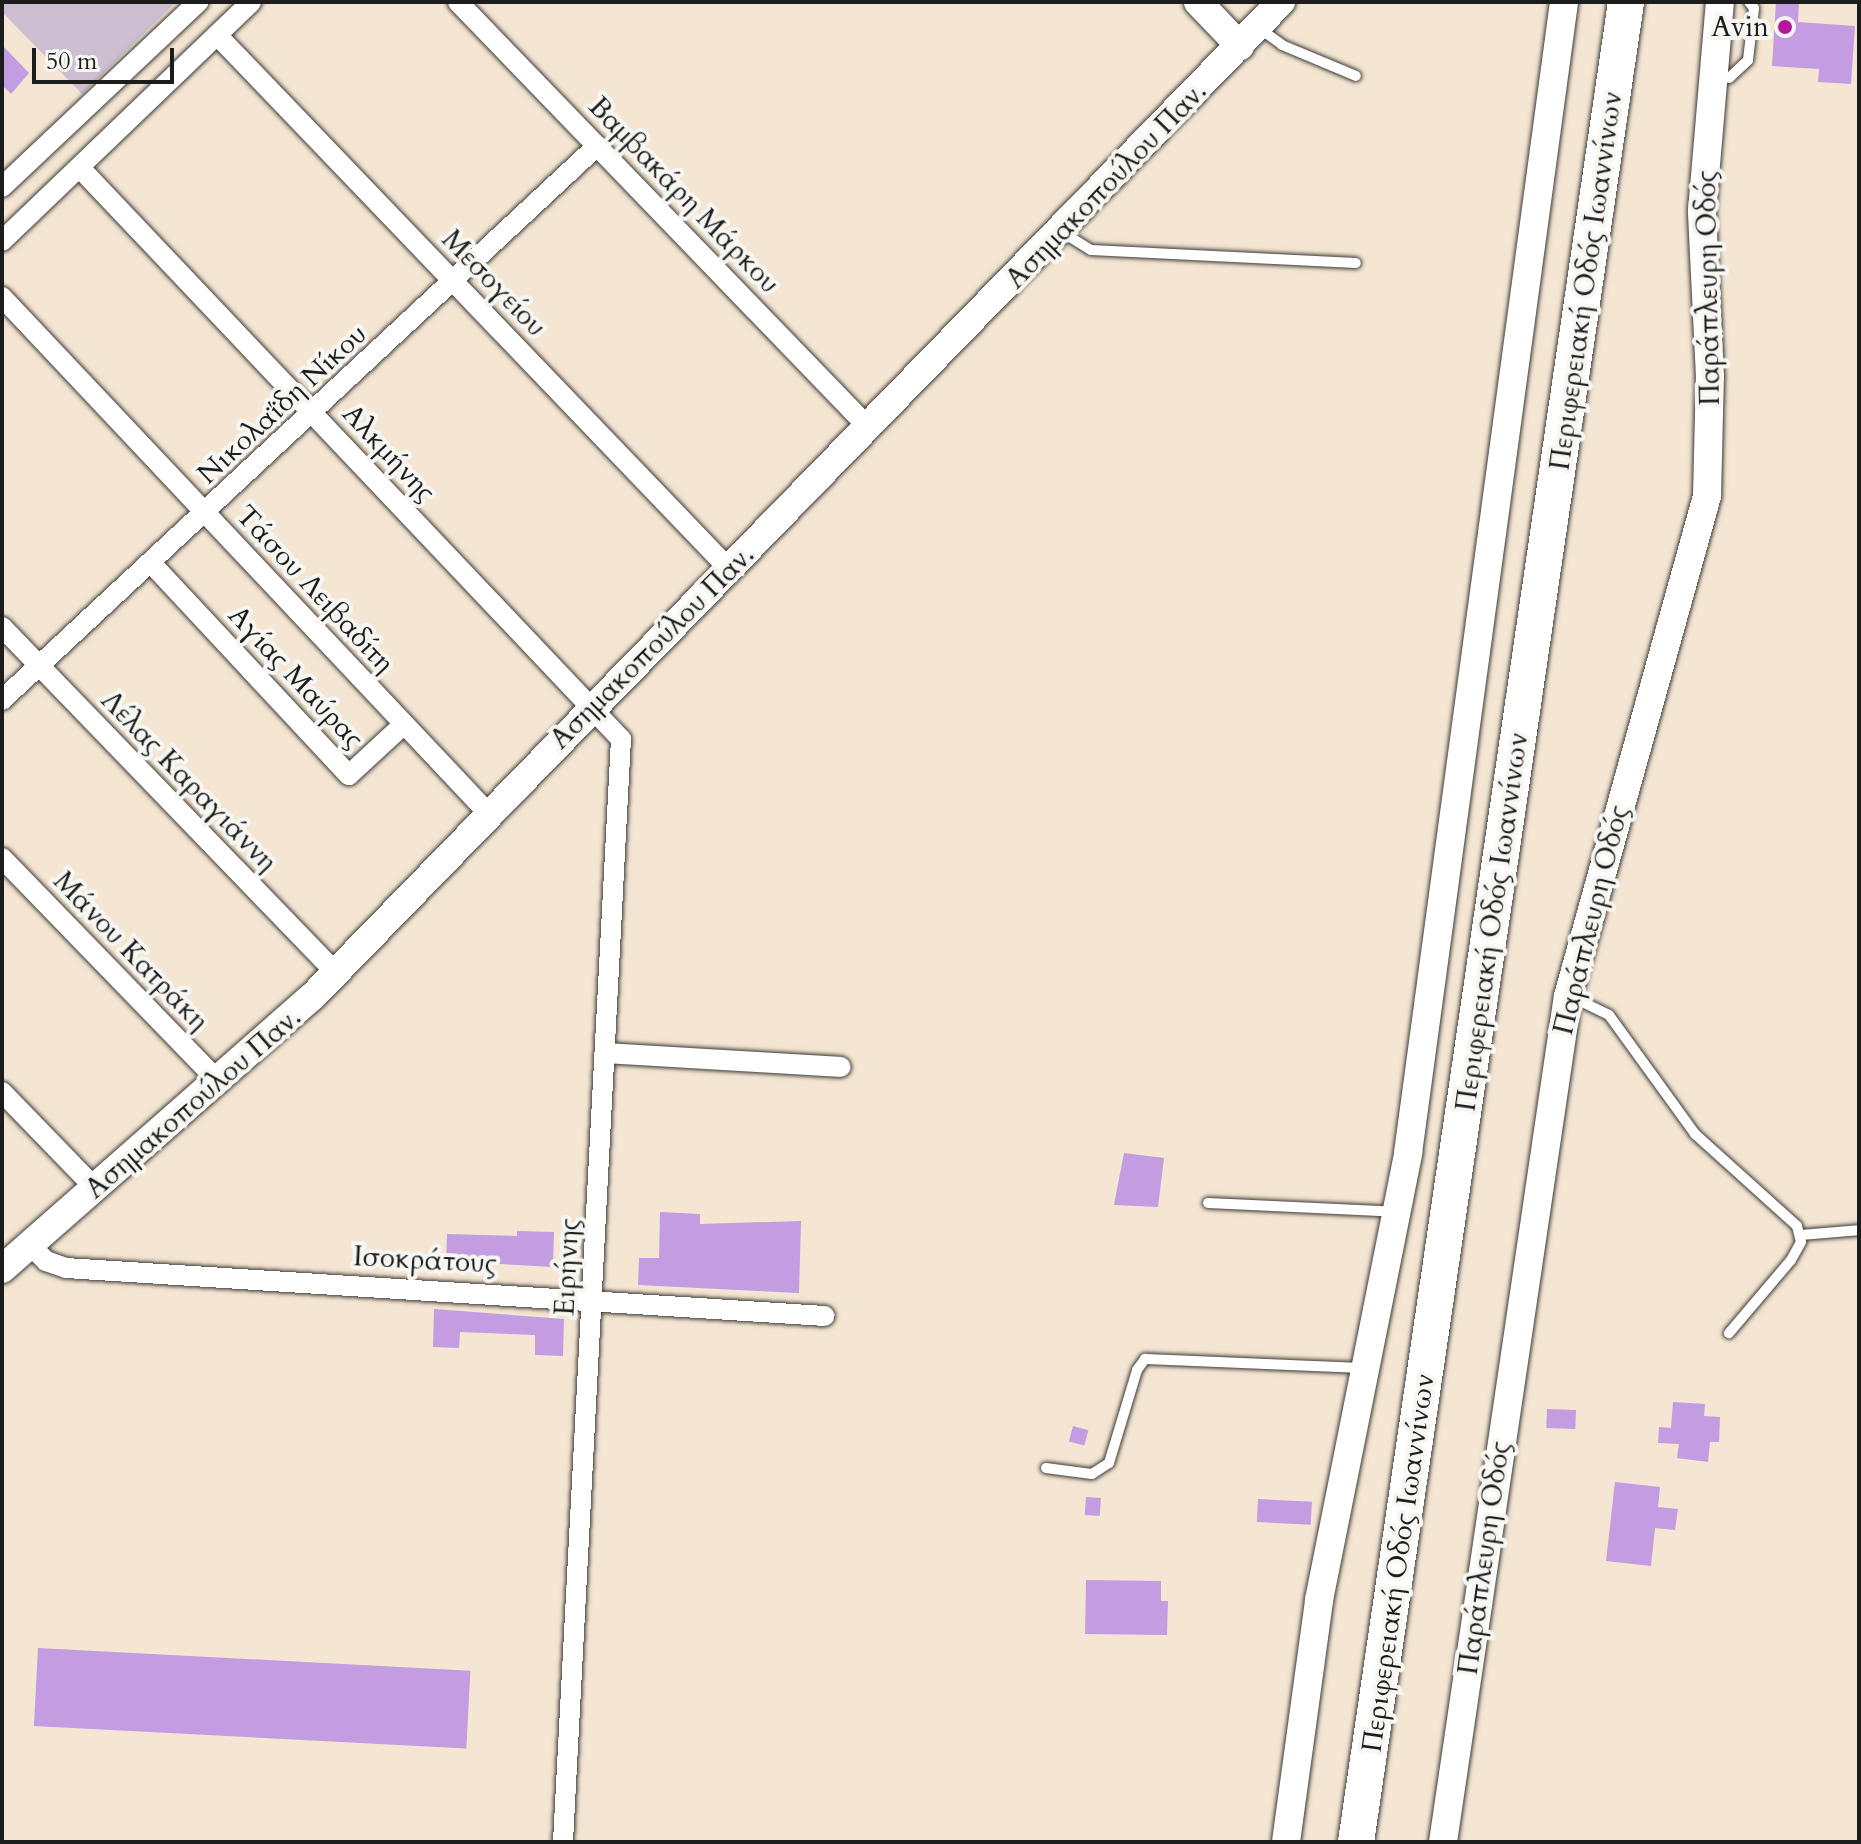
<!DOCTYPE html>
<meta charset="utf-8">
<style>
body{margin:0}
#map{position:relative;width:1861px;height:1844px;overflow:hidden;background:#f4e6d2;font-family:Cardo,serif}
div>[style]{position:absolute}
[style*='--x']{left:calc(var(--x)*1px);top:calc(var(--y)*1px);width:calc(var(--w)*1px);rotate:calc(var(--a)*1deg)}
.industrial>*{inset:0;background:#cebed2}
.building>*{inset:0;background:#c39ce2;transform-origin:0 0}
.roads{filter:drop-shadow(0 0 2px #3c3a37) drop-shadow(0 0 2px #3c3a37)}
.lane>*{height:10px;margin:-5px;padding:0 5px;transform-origin:5px;border-radius:5px;background:#fff}
.street>*{height:20px;margin:-10px;padding:0 10px;transform-origin:10px;border-radius:10px;background:#fff}
.secondary>*{height:28px;margin:-14px;padding:0 14px;transform-origin:14px;border-radius:14px;background:#fff}
.highway>*{height:36px;margin:-18px;padding:0 18px;transform-origin:18px;border-radius:18px;background:#fff}
.dots>*{width:22px;height:22px;translate:-50% -50%;box-sizing:border-box;border:4px solid #f6f6f2;border-radius:50%}
span{translate:-50% -50%;white-space:nowrap;text-align:center;line-height:1.15;-webkit-text-stroke:8px #f6f6f2;paint-order:stroke}
.poi-label{font-size:28px;color:#1c1c1c}
.right{translate:-100% -50%;text-align:right}
.street-label{font-size:28px;color:#1c1c1c}
.frame{position:absolute;inset:0;border:4px solid #1c1c1c;pointer-events:none}
.scale{position:absolute;left:32px;top:48px;width:142px;height:36px;box-sizing:border-box;border:4px solid #1c1c1c;border-top:0;padding-left:10px;font-size:24px;line-height:28px;white-space:nowrap;color:#1c1c1c;-webkit-text-stroke:6px #f6f6f2;paint-order:stroke}
</style>
<div id="map">
<div class="industrial">
<i style="clip-path:polygon(2px 2px,176px 2px,82px 94px,2px 12px)"></i>
</div>
<div class="building">
<i style="clip-path:polygon(1776px 2px,1799px 2px,1798px 22px,1855px 26px,1851px 84px,1818px 82px,1819px 69px,1772px 66px)"></i>
<i style="clip-path:polygon(2px 45px,29px 73px,11px 94px,2px 85px)"></i>
<i style="clip-path:polygon(1124px 1153px,1164px 1158px,1158px 1207px,1114px 1205px)"></i>
<i style="clip-path:polygon(660px 1212px,700px 1214px,700px 1224px,801px 1221px,799px 1293px,638px 1285px,639px 1258px,659px 1258px)"></i>
<i style="clip-path:polygon(517px 1231px,554px 1232px,553px 1267px,446px 1261px,447px 1234px,517px 1236px)"></i>
<i style="clip-path:polygon(434px 1309px,564px 1319px,563px 1356px,535px 1355px,535px 1335px,460px 1332px,459px 1348px,433px 1347px)"></i>
<i style="clip-path:polygon(1673px 1402px,1705px 1404px,1704px 1416px,1720px 1417px,1719px 1442px,1710px 1442px,1708px 1462px,1677px 1458px,1679px 1444px,1658px 1443px,1659px 1427px,1671px 1428px)"></i>
<i style="left:1547px;top:1409px;width:29px;height:19px;rotate:2deg"></i>
<i style="left:1073px;top:1426px;width:16px;height:16px;rotate:15deg"></i>
<i style="clip-path:polygon(1615px 1482px,1660px 1487px,1658px 1507px,1678px 1509px,1675px 1530px,1655px 1528px,1651px 1566px,1606px 1561px)"></i>
<i style="left:1086px;top:1497px;width:15px;height:18px;rotate:4deg"></i>
<i style="left:1258px;top:1499px;width:54px;height:23px;rotate:3deg"></i>
<i style="clip-path:polygon(1086px 1580px,1161px 1581px,1161px 1601px,1168px 1601px,1167px 1635px,1085px 1634px)"></i>
<i style="left:38px;top:1648px;width:433px;height:78px;rotate:3deg"></i>
</div>
<div class="roads">
<div class="lane">
<i style="--x:1259;--y:28;--w:29;--a:36"></i>
<i style="--x:1282;--y:45;--w:80;--a:22.7"></i>
<i style="--x:1729;--y:78;--w:26;--a:-43"></i>
<i style="--x:1748;--y:60;--w:52;--a:-83.4"></i>
<i style="--x:1754;--y:8;--w:8;--a:-130"></i>
<i style="--x:1062;--y:232;--w:34;--a:32"></i>
<i style="--x:1091;--y:250;--w:265;--a:2.8"></i>
<i style="--x:1570;--y:996;--w:43;--a:26"></i>
<i style="--x:1609;--y:1015;--w:147;--a:54.1"></i>
<i style="--x:1695;--y:1134;--w:137;--a:42"></i>
<i style="--x:1797;--y:1226;--w:16;--a:76"></i>
<i style="--x:1801;--y:1242;--w:21;--a:119"></i>
<i style="--x:1791;--y:1260;--w:96;--a:130.3"></i>
<i style="--x:1208;--y:1203;--w:188;--a:2.7"></i>
<i style="--x:1800;--y:1235;--w:59;--a:-4.8"></i>
<i style="--x:1046;--y:1468;--w:46;--a:7.4"></i>
<i style="--x:1092;--y:1474;--w:20;--a:-33"></i>
<i style="--x:1109;--y:1463;--w:97;--a:-73.2"></i>
<i style="--x:1137;--y:1370;--w:14;--a:-54"></i>
<i style="--x:1145;--y:1359;--w:218;--a:2.4"></i>
</div>
<div class="street">
<i style="--x:458;--y:2;--w:592;--a:46.03"></i>
<i style="--x:217;--y:35;--w:741;--a:46.2"></i>
<i style="--x:80;--y:168;--w:787;--a:46.55"></i>
<i style="--x:621;--y:739;--w:1105;--a:93.01"></i>
<i style="--x:2;--y:187;--w:270;--a:-43.3"></i>
<i style="--x:2;--y:241;--w:345;--a:-43.8"></i>
<i style="--x:2;--y:297;--w:710;--a:46.71"></i>
<i style="--x:151;--y:563;--w:290;--a:47"></i>
<i style="--x:349;--y:775;--w:75;--a:-42.8"></i>
<i style="--x:2;--y:627;--w:481;--a:46"></i>
<i style="--x:2;--y:700;--w:813;--a:-42.96"></i>
<i style="--x:2;--y:858;--w:313;--a:45.9"></i>
<i style="--x:606;--y:1053;--w:235;--a:3.4"></i>
<i style="--x:2;--y:1092;--w:135;--a:45.9"></i>
<i style="--x:30;--y:1245;--w:23;--a:45"></i>
<i style="--x:46;--y:1261;--w:21;--a:19"></i>
<i style="--x:66;--y:1268;--w:760;--a:3.62"></i>
</div>
<div class="secondary">
<i style="--x:1198;--y:2;--w:61;--a:46.3"></i>
<i style="--x:2;--y:1269;--w:412;--a:-41.3"></i>
<i style="--x:312;--y:997;--w:1389;--a:-45.76"></i>
<i style="--x:1286;--y:1842;--w:244;--a:-82.2"></i>
<i style="--x:1319;--y:1600;--w:456;--a:-78.7"></i>
<i style="--x:1408;--y:1153;--w:1162;--a:-82.28"></i>
<i style="--x:1443;--y:1842;--w:855;--a:-81.6"></i>
<i style="--x:1568;--y:996;--w:519;--a:-74.46"></i>
<i style="--x:1707;--y:496;--w:119;--a:-88.6"></i>
<i style="--x:1710;--y:377;--w:166;--a:-92.8"></i>
<i style="--x:1702;--y:211;--w:210;--a:-85.1"></i>
</div>
<div class="highway">
<i style="--x:1356;--y:1842;--w:1860;--a:-81.65"></i>
</div>
</div>
<div class="dots">
<i style="left:1785px;top:27px;background:#b5179e"></i>
</div>
<div class="poi-label">
<span class="right" style="left:1769px;top:27px">Avin</span>
</div>
<div class="street-label">
<span style="left:1106px;top:185px;rotate:-46deg">Ασημακοπούλου Παν.</span>
<span style="left:684px;top:195px;rotate:46deg">Βαμβακάρη Μάρκου</span>
<span style="left:1586px;top:281px;rotate:-82deg">Περιφερειακή Οδός Ιωαννίνων</span>
<span style="left:494px;top:283px;rotate:46deg">Μεσογείου</span>
<span style="left:1708px;top:288px;rotate:-91deg">Παράπλευρη Οδός</span>
<span style="left:282px;top:404px;rotate:-43deg">Νικολαΐδη Νίκου</span>
<span style="left:389px;top:453px;rotate:47deg">Αλκμήνης</span>
<span style="left:315px;top:589px;rotate:47deg">Τάσου Λειβαδίτη</span>
<span style="left:652px;top:647px;rotate:-45deg">Ασημακοπούλου Παν.</span>
<span style="left:296px;top:677px;rotate:47deg">Αγίας Μαύρας</span>
<span style="left:189px;top:781px;rotate:46deg">Λέλας Καραγιάννη</span>
<span style="left:1591px;top:920px;rotate:-76deg">Παράπλευρη Οδός</span>
<span style="left:1492px;top:922px;rotate:-82deg">Περιφερειακή Οδός Ιωαννίνων</span>
<span style="left:131px;top:951px;rotate:46deg">Μάνου Κατράκη</span>
<span style="left:193px;top:1103px;rotate:-41deg">Ασημακοπούλου Παν.</span>
<span style="left:425px;top:1260px;rotate:3deg">Ισοκράτους</span>
<span style="left:567px;top:1267px;rotate:-87deg">Ειρήνης</span>
<span style="left:1484px;top:1558px;rotate:-82deg">Παράπλευρη Οδός</span>
<span style="left:1398px;top:1563px;rotate:-82deg">Περιφερειακή Οδός Ιωαννίνων</span>
</div>
<div class="frame"></div>
<div class="scale">50 m</div>
</div>
